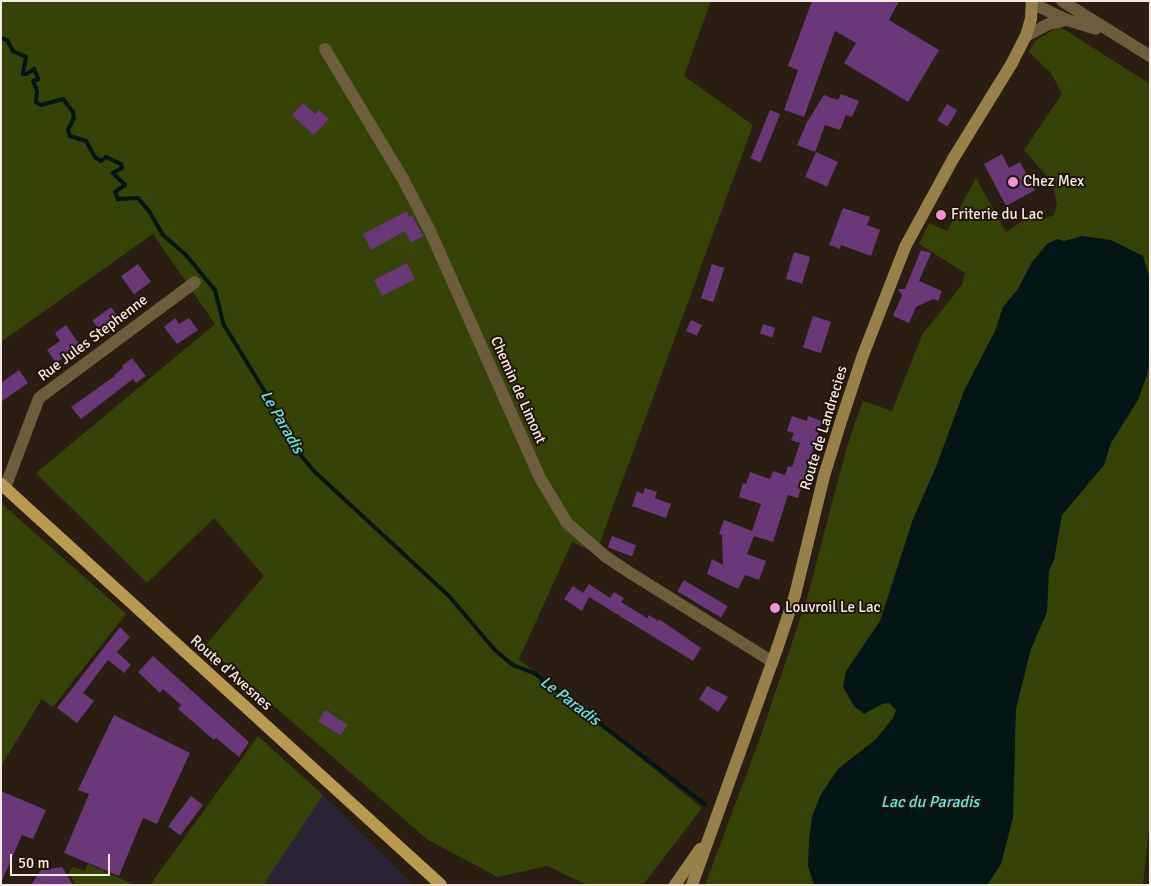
<!DOCTYPE html>
<style>
body{margin:0}
#map{position:relative;width:1151px;height:886px;overflow:hidden;background:#2a1d12;font-family:Signika,sans-serif}
div>[style]{position:absolute}
[style*='--x']{left:calc(var(--x)*1px);top:calc(var(--y)*1px);width:calc(var(--w)*1px);rotate:calc(var(--a)*1deg)}
.industrial>*{inset:0;background:#2a2434}
.green>*{inset:0;background:#354306}
.water>*{inset:0;background:#041515}
.stream>*{height:4px;margin:-2px;padding:0 2px;transform-origin:2px;border-radius:2px;background:#041515}
.building>*{inset:0;background:#6a3778;transform-origin:0 0}
.street>*{height:12px;margin:-6px;padding:0 6px;transform-origin:6px;border-radius:6px;background:#6c5e3c}
.secondary>*{height:12px;margin:-6px;padding:0 6px;transform-origin:6px;border-radius:6px;background:#988049}
.primary>*{height:12px;margin:-6px;padding:0 6px;transform-origin:6px;border-radius:6px;background:#ba9a51}
.dots>*{width:14px;height:14px;translate:-50% -50%;box-sizing:border-box;border:2px solid #201409;border-radius:50%}
span{translate:-50% -50%;white-space:nowrap;text-align:center;line-height:1.15;-webkit-text-stroke:4px #201409;paint-order:stroke}
.poi-label{font-size:15px;color:#f4eae3}
.left{translate:0 -50%;text-align:left}
.street-label{font-size:15px;color:#f4eae3}
.water-label{font-size:16px;color:#60e8e8;font-style:italic}
.frame{position:absolute;inset:0;border:2px solid #f4eae3;pointer-events:none}
.scale{position:absolute;left:10px;top:854px;width:100px;height:22px;box-sizing:border-box;border:2px solid #f4eae3;border-top:0;padding-left:6px;font-size:15px;line-height:18px;white-space:nowrap;color:#f4eae3;-webkit-text-stroke:4px #201409;paint-order:stroke}
</style>
<div id="map">
<div class="industrial">
<i style="clip-path:polygon(323px 795px,413px 885px,263px 885px)"></i>
</div>
<div class="green">
<i style="clip-path:polygon(1px 1px,711px 1px,684px 76px,753px 125px,596px 553px,572px 542px,519px 659px,702px 808px,643px 885px,587px 885px,547px 866px,498px 877px,428px 840px,205px 646px,264px 576px,214px 518px,147px 583px,36px 473px,215px 324px,153px 234px,1px 342px)"></i>
<i style="clip-path:polygon(1059px 26px,1150px 84px,1150px 819px,1143px 885px,705px 885px,759px 741px,808px 595px,847px 446px,863px 401px,892px 411px,922px 335px,962px 285px,965px 273px,919px 244px,929px 223px,947px 231px,976px 178px,1006px 232px,1033px 214px,1043px 219px,1054px 215px,1057px 204px,1052px 182px,1024px 150px,1062px 94px,1051px 73px,1029px 52px,1035px 41px)"></i>
<i style="clip-path:polygon(1px 503px,126px 614px,53px 707px,42px 699px,1px 766px)"></i>
<i style="clip-path:polygon(258px 736px,323px 795px,263px 885px,150px 885px)"></i>
<i style="clip-path:polygon(88px 864px,135px 885px,76px 885px,69px 873px,72px 867px,85px 871px)"></i>
</div>
<div class="water">
<i style="clip-path:polygon(1082px 236px,1111px 240px,1143px 256px,1150px 278px,1150px 361px,1147px 375px,1138px 400px,1111px 443px,1104px 465px,1062px 515px,1054px 560px,1049px 571px,1047px 612px,1031px 649px,1016px 709px,1013px 818px,1001px 864px,987px 885px,814px 885px,808px 866px,809px 840px,812px 817px,821px 794px,838px 769px,876px 739px,893px 718px,896px 710px,889px 703px,882px 704px,864px 714px,854px 706px,843px 687px,846px 671px,880px 621px,913px 519px,936px 467px,964px 391px,995px 331px,1003px 307px,1018px 289px,1032px 262px,1047px 244px,1057px 239px,1064px 241px)"></i>
</div>
<div class="stream">
<i style="--x:1;--y:38;--w:6;--a:18"></i>
<i style="--x:7;--y:40;--w:13;--a:61"></i>
<i style="--x:13;--y:51;--w:14;--a:25"></i>
<i style="--x:26;--y:57;--w:17;--a:100"></i>
<i style="--x:23;--y:74;--w:4;--a:0"></i>
<i style="--x:27;--y:74;--w:9;--a:-36"></i>
<i style="--x:34;--y:69;--w:11;--a:68"></i>
<i style="--x:38;--y:79;--w:5;--a:158"></i>
<i style="--x:33;--y:81;--w:11;--a:68"></i>
<i style="--x:37;--y:91;--w:11;--a:95"></i>
<i style="--x:36;--y:102;--w:6;--a:31"></i>
<i style="--x:41;--y:105;--w:23;--a:-15"></i>
<i style="--x:63;--y:99;--w:16;--a:52"></i>
<i style="--x:73;--y:112;--w:6;--a:81"></i>
<i style="--x:74;--y:118;--w:13;--a:117"></i>
<i style="--x:68;--y:130;--w:6;--a:72"></i>
<i style="--x:70;--y:136;--w:17;--a:17"></i>
<i style="--x:86;--y:141;--w:18;--a:61"></i>
<i style="--x:95;--y:157;--w:7;--a:34"></i>
<i style="--x:101;--y:161;--w:6;--a:-39"></i>
<i style="--x:106;--y:157;--w:17;--a:25"></i>
<i style="--x:121;--y:164;--w:4;--a:76"></i>
<i style="--x:122;--y:168;--w:10;--a:151"></i>
<i style="--x:113;--y:173;--w:17;--a:45"></i>
<i style="--x:125;--y:185;--w:12;--a:145"></i>
<i style="--x:115;--y:192;--w:8;--a:67"></i>
<i style="--x:118;--y:199;--w:20;--a:-3"></i>
<i style="--x:138;--y:198;--w:17;--a:50"></i>
<i style="--x:149;--y:211;--w:28;--a:60"></i>
<i style="--x:163;--y:235;--w:29;--a:41"></i>
<i style="--x:185;--y:254;--w:47;--a:50.2"></i>
<i style="--x:215;--y:290;--w:36;--a:76"></i>
<i style="--x:224;--y:325;--w:88;--a:58.5"></i>
<i style="--x:270;--y:400;--w:51;--a:63.4"></i>
<i style="--x:293;--y:446;--w:34;--a:50"></i>
<i style="--x:315;--y:472;--w:181;--a:42.8"></i>
<i style="--x:448;--y:595;--w:72;--a:49.5"></i>
<i style="--x:495;--y:650;--w:23;--a:40"></i>
<i style="--x:513;--y:665;--w:22;--a:21"></i>
<i style="--x:534;--y:673;--w:215;--a:37.5"></i>
</div>
<div class="building">
<i style="clip-path:polygon(812px 1px,899px 1px,889px 20px,939px 50px,908px 102px,844px 63px,856px 43px,835px 31px,804px 117px,784px 110px,798px 70px,788px 66px)"></i>
<i style="clip-path:polygon(841px 94px,859px 101px,852px 117px,846px 115px,840px 130px,825px 125px,815px 152px,797px 145px,807px 122px,824px 95px,838px 100px)"></i>
<i style="clip-path:polygon(303px 103px,315px 114px,319px 110px,329px 119px,314px 135px,292px 115px)"></i>
<i style="left:947px;top:104px;width:12px;height:19px;rotate:31deg"></i>
<i style="left:770px;top:110px;width:11px;height:52px;rotate:22deg"></i>
<i style="left:816px;top:152px;width:24px;height:27px;rotate:24deg"></i>
<i style="clip-path:polygon(1002px 154px,1009px 168px,1020px 162px,1035px 190px,1006px 206px,984px 164px)"></i>
<i style="clip-path:polygon(843px 208px,870px 217px,867px 225px,880px 230px,871px 256px,841px 245px,840px 249px,829px 245px)"></i>
<i style="clip-path:polygon(407px 211px,409px 217px,412px 215px,423px 236px,411px 243px,405px 231px,371px 250px,363px 234px)"></i>
<i style="clip-path:polygon(921px 250px,931px 253px,919px 281px,942px 291px,938px 301px,933px 299px,916px 307px,909px 323px,893px 316px,902px 295px,898px 289px,905px 289px)"></i>
<i style="left:794px;top:252px;width:17px;height:28px;rotate:17deg"></i>
<i style="left:407px;top:263px;width:18px;height:37px;rotate:63deg"></i>
<i style="left:138px;top:264px;width:22px;height:21px;rotate:54deg"></i>
<i style="left:712px;top:264px;width:13px;height:36px;rotate:18deg"></i>
<i style="left:111px;top:307px;width:14px;height:23px;rotate:54deg"></i>
<i style="left:813px;top:316px;width:19px;height:33px;rotate:18deg"></i>
<i style="clip-path:polygon(175px 318px,179px 324px,189px 318px,198px 330px,177px 344px,164px 327px)"></i>
<i style="left:691px;top:320px;width:12px;height:12px;rotate:24deg"></i>
<i style="left:763px;top:324px;width:13px;height:10px;rotate:18deg"></i>
<i style="clip-path:polygon(66px 325px,80px 345px,56px 363px,47px 350px,60px 341px,55px 333px)"></i>
<i style="clip-path:polygon(132px 358px,146px 376px,136px 383px,133px 379px,81px 419px,71px 407px,115px 376px,114px 375px,123px 368px,122px 366px)"></i>
<i style="clip-path:polygon(19px 370px,28px 383px,1px 402px,1px 383px)"></i>
<i style="clip-path:polygon(792px 416px,807px 421px,808px 416px,822px 421px,798px 498px,788px 495px,773px 542px,754px 536px,747px 554px,766px 561px,759px 580px,745px 575px,738px 589px,707px 574px,712px 559px,723px 565px,722px 535px,719px 534px,724px 520px,752px 531px,761px 504px,739px 497px,743px 483px,746px 484px,750px 472px,770px 479px,773px 471px,785px 475px,788px 466px,792px 467px,800px 443px,791px 440px,794px 433px,787px 431px)"></i>
<i style="clip-path:polygon(645px 488px,657px 492px,655px 498px,671px 504px,666px 518px,632px 506px,637px 491px,643px 494px)"></i>
<i style="left:612px;top:536px;width:26px;height:12px;rotate:21deg"></i>
<i style="left:684px;top:580px;width:51px;height:13px;rotate:31deg"></i>
<i style="clip-path:polygon(589px 584px,610px 598px,614px 592px,624px 598px,621px 602px,647px 618px,649px 615px,658px 621px,659px 619px,701px 648px,693px 661px,589px 597px,582px 611px,564px 599px,573px 586px,583px 593px)"></i>
<i style="clip-path:polygon(120px 627px,130px 637px,117px 652px,131px 665px,124px 673px,108px 660px,83px 693px,94px 701px,77px 723px,57px 708px)"></i>
<i style="clip-path:polygon(153px 656px,249px 742px,239px 757px,216px 738px,214px 740px,178px 709px,181px 705px,163px 689px,160px 693px,138px 672px)"></i>
<i style="clip-path:polygon(707px 686px,728px 697px,718px 712px,699px 699px)"></i>
<i style="left:325px;top:710px;width:27px;height:13px;rotate:33deg"></i>
<i style="clip-path:polygon(114px 715px,190px 753px,157px 824px,143px 818px,119px 876px,64px 853px,89px 794px,78px 790px)"></i>
<i style="clip-path:polygon(1px 791px,46px 810px,33px 839px,22px 835px,1px 883px)"></i>
<i style="left:191px;top:796px;width:15px;height:38px;rotate:37deg"></i>
<i style="clip-path:polygon(62px 867px,73px 885px,31px 885px,41px 870px)"></i>
</div>
<div class="street">
<i style="--x:1062;--y:1;--w:104;--a:32"></i>
<i style="--x:1032;--y:3;--w:39;--a:26"></i>
<i style="--x:1067;--y:20;--w:30;--a:17"></i>
<i style="--x:1026;--y:36;--w:26;--a:-28"></i>
<i style="--x:1049;--y:24;--w:18;--a:-13"></i>
<i style="--x:325;--y:49;--w:152;--a:59"></i>
<i style="--x:403;--y:179;--w:59;--a:62.6"></i>
<i style="--x:430;--y:231;--w:270;--a:66"></i>
<i style="--x:540;--y:478;--w:52;--a:59"></i>
<i style="--x:567;--y:523;--w:50;--a:41"></i>
<i style="--x:605;--y:556;--w:32;--a:34"></i>
<i style="--x:632;--y:574;--w:166;--a:32"></i>
<i style="--x:5;--y:488;--w:96;--a:-69.3"></i>
<i style="--x:39;--y:398;--w:194;--a:-36.6"></i>
</div>
<div class="secondary">
<i style="--x:675;--y:885;--w:44;--a:-55.2"></i>
<i style="--x:692;--y:885;--w:251;--a:-70.2"></i>
<i style="--x:777;--y:649;--w:57;--a:-71.6"></i>
<i style="--x:795;--y:595;--w:122;--a:-76.3"></i>
<i style="--x:824;--y:476;--w:61;--a:-72.8"></i>
<i style="--x:842;--y:418;--w:66;--a:-71.6"></i>
<i style="--x:863;--y:355;--w:116;--a:-68.7"></i>
<i style="--x:905;--y:247;--w:100;--a:-61.4"></i>
<i style="--x:953;--y:159;--w:113;--a:-58.4"></i>
<i style="--x:1012;--y:63;--w:30;--a:-63"></i>
<i style="--x:1026;--y:36;--w:19;--a:-74"></i>
<i style="--x:1031;--y:18;--w:17;--a:-87"></i>
</div>
<div class="primary">
<i style="--x:1;--y:484;--w:595;--a:42.34"></i>
</div>
<div class="dots">
<i style="left:1013px;top:182px;background:#f391d5"></i>
<i style="left:941px;top:215px;background:#f391d5"></i>
<i style="left:775px;top:608px;background:#f391d5"></i>
</div>
<div class="poi-label">
<span class="left" style="left:1023px;top:182px">Chez Mex</span>
<span class="left" style="left:951px;top:215px">Friterie du Lac</span>
<span class="left" style="left:785px;top:608px">Louvroil Le Lac</span>
</div>
<div class="street-label">
<span style="left:93px;top:338px;rotate:-37deg">Rue Jules Stephenne</span>
<span style="left:518px;top:390px;rotate:66deg">Chemin de Limont</span>
<span style="left:824px;top:428px;rotate:-73deg">Route de Landrecies</span>
<span style="left:231px;top:673px;rotate:42deg">Route d'Avesnes</span>
</div>
<div class="water-label">
<span style="left:282px;top:422px;rotate:60deg">Le Paradis</span>
<span style="left:570px;top:701px;rotate:37deg">Le Paradis</span>
<span style="left:930px;top:802px">Lac du Paradis</span>
</div>
<div class="frame"></div>
<div class="scale">50 m</div>
</div>
